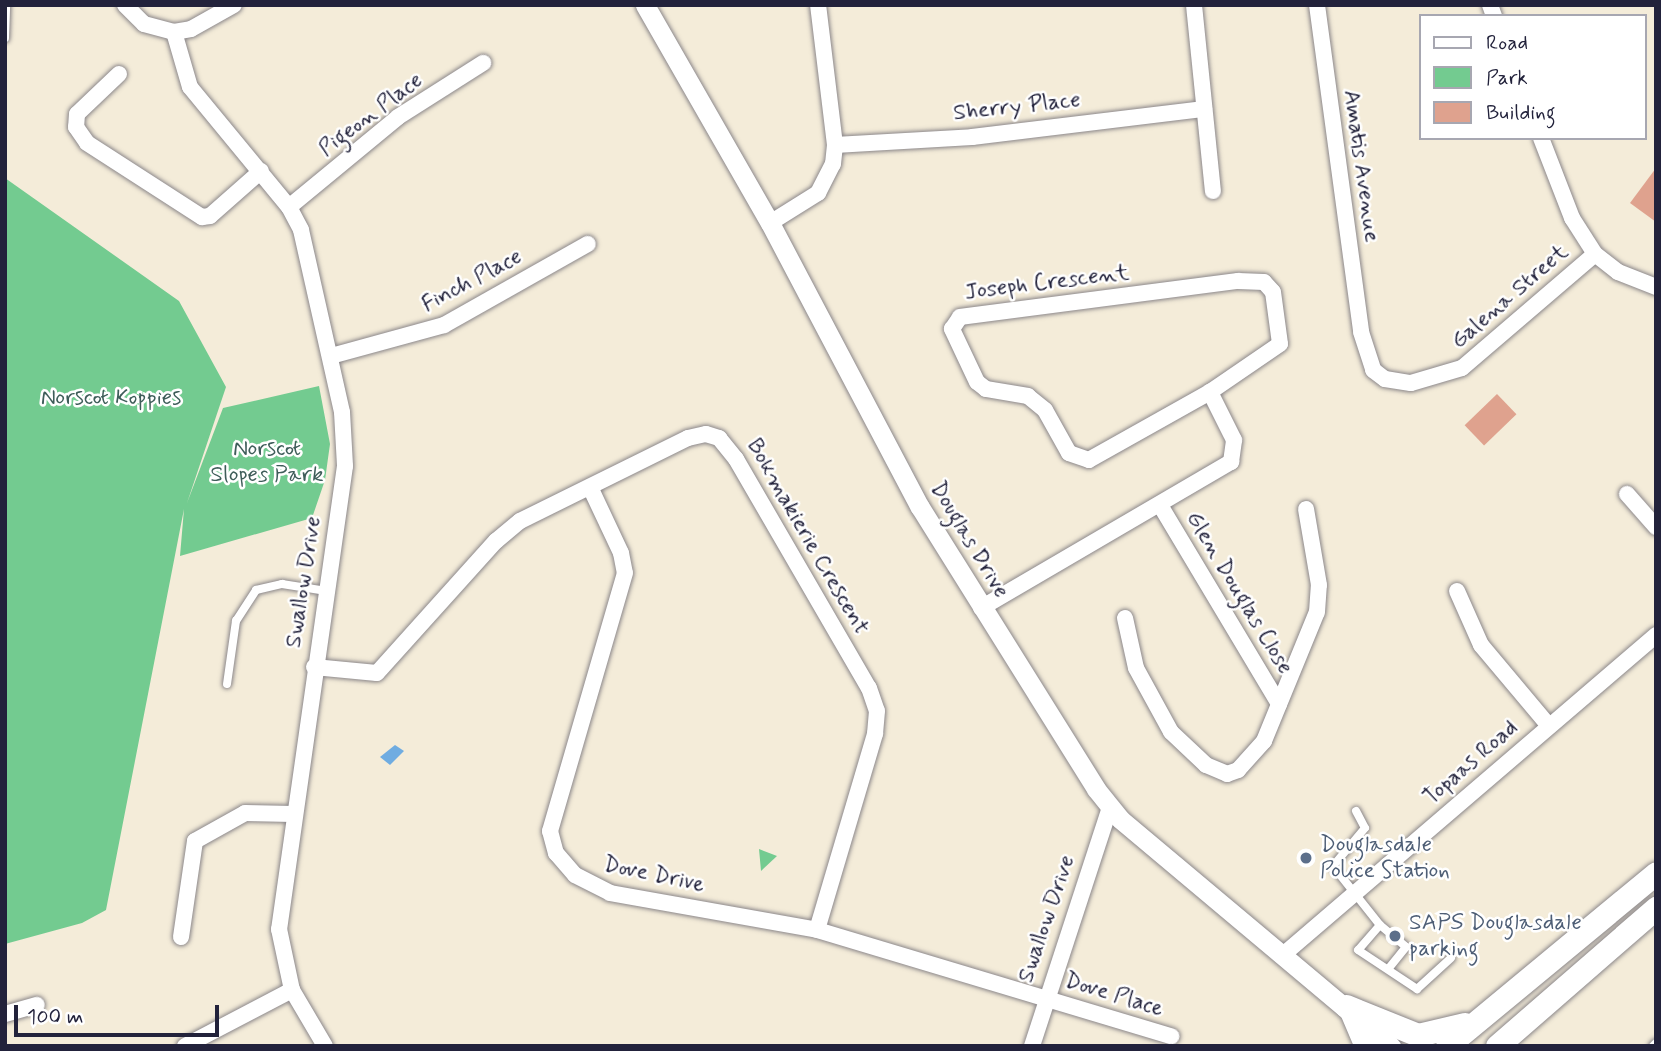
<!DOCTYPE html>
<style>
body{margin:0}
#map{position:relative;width:1661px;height:1051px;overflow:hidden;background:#f4ecd9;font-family:Mynerve,sans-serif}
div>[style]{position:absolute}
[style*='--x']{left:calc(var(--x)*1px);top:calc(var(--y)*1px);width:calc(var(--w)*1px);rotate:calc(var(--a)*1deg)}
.green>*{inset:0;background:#73cb90}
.water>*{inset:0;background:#6face1}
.building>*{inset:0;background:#dfa28e;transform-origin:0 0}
.roads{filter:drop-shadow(0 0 2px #8b878a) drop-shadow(0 0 2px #8b878a)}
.service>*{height:8px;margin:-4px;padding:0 4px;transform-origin:4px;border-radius:4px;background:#fff}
.minor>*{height:16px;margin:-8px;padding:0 8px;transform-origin:8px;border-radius:8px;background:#fff}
.tertiary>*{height:19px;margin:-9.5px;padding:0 9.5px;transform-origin:9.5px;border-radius:9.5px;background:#fff}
.secondary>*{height:23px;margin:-11.5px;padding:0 11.5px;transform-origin:11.5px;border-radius:11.5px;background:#fff}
.dots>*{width:19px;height:19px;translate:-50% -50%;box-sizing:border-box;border:4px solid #fff;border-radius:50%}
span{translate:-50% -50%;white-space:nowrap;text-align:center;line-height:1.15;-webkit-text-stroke:5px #fff;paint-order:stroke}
.street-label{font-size:23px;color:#22223b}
.park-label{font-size:23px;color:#3e5d59}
.service-label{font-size:23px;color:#4e5e75}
.left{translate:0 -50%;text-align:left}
.frame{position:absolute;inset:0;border:7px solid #22223b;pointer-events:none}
.legend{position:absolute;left:1419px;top:14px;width:228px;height:126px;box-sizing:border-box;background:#fff;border:2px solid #a7a7b1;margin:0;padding:9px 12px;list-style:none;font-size:21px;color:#22223b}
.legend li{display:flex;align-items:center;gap:14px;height:35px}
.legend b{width:35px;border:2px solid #a7a7b1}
.scale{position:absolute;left:14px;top:1005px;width:205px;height:32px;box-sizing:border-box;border:4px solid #22223b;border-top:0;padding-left:9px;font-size:21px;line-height:24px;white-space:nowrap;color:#22223b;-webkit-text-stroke:5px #fff;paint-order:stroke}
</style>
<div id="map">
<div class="green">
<i style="clip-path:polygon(5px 178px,179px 301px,226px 387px,187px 503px,223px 408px,319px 386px,330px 444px,325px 480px,312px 518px,180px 556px,184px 509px,106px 910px,82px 923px,5px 944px)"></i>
<i style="clip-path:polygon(759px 849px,777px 856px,761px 871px)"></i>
</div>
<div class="water">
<i style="clip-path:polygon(395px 745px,404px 751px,390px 765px,380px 757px)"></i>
</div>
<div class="building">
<i style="clip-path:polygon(1656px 168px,1656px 222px,1630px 203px)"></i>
<i style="left:1497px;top:394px;width:28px;height:45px;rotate:46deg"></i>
</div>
<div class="roads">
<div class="service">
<i style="--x:5;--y:38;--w:33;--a:-88"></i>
<i style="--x:227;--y:684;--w:64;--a:-81.9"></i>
<i style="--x:236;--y:621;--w:37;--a:-57"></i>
<i style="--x:256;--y:590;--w:27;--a:-13"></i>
<i style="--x:282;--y:584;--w:45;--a:9"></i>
<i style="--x:1356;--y:811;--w:19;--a:62"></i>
<i style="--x:1365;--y:828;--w:50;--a:130.1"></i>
<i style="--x:1333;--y:866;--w:75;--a:51.5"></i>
<i style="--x:1380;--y:925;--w:33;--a:131"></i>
<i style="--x:1358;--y:950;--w:71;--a:33.5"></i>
<i style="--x:1417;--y:989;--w:46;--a:-42.4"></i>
<i style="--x:1380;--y:925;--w:34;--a:40"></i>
<i style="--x:1406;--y:947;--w:28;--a:129"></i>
<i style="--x:1653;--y:1046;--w:4;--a:-45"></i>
</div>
<div class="minor">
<i style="--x:125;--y:5;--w:27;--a:45"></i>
<i style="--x:144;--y:24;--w:31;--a:15"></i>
<i style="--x:174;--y:32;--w:17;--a:-10"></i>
<i style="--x:191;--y:29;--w:49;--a:-29.2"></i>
<i style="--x:1194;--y:5;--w:187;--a:84.2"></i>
<i style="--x:1317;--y:5;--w:330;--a:82.3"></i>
<i style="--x:1361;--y:332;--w:40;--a:72"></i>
<i style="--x:1373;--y:370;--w:15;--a:37"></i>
<i style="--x:1385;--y:379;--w:26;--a:9"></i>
<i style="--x:1411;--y:383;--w:53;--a:-16.4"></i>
<i style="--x:1462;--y:368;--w:175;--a:-40.6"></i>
<i style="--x:1490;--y:5;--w:12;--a:70"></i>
<i style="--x:174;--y:32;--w:57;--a:73.8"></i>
<i style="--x:190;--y:87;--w:156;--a:50.5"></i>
<i style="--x:289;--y:207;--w:26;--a:62"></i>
<i style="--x:301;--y:230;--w:187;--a:77.3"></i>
<i style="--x:342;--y:412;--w:54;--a:86.8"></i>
<i style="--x:345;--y:466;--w:468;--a:98.1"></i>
<i style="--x:279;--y:929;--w:62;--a:78"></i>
<i style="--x:292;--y:990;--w:65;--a:59.5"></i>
<i style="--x:119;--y:74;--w:58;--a:136.4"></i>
<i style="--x:77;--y:114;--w:13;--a:94"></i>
<i style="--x:76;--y:127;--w:19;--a:55"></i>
<i style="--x:87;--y:143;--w:137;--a:32.8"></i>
<i style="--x:202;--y:217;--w:8;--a:-7"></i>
<i style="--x:210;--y:216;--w:68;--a:-41.4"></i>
<i style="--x:1541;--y:138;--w:86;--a:68.8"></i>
<i style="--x:1572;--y:218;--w:43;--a:57.4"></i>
<i style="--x:1595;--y:254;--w:29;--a:38"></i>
<i style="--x:1618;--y:272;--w:41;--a:21.5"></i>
<i style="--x:835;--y:145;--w:137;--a:-3.3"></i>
<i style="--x:972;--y:137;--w:234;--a:-6.9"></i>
<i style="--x:289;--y:207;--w:141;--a:-39.5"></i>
<i style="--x:398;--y:117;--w:101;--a:-32.4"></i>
<i style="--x:770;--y:223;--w:57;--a:-32"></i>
<i style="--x:818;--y:193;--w:33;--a:-63"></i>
<i style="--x:833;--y:164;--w:19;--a:-84"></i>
<i style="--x:835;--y:145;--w:141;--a:-96.9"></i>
<i style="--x:1238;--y:281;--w:26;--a:2"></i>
<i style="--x:1264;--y:282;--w:13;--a:48"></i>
<i style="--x:1273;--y:292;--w:52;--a:82.3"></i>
<i style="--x:1280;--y:344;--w:85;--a:145.6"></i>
<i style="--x:1210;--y:392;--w:139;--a:150.7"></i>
<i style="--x:1089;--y:460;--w:21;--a:-161"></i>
<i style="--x:1069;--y:453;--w:49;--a:-119.2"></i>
<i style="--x:1045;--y:410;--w:22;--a:-141"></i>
<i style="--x:1028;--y:396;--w:43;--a:-170.5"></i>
<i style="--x:986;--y:389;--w:11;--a:-142"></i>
<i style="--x:977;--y:382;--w:59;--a:-115.3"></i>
<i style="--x:952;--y:329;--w:14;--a:-56"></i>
<i style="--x:960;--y:317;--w:280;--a:-7.4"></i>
<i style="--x:331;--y:356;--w:117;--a:-15.3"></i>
<i style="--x:444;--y:325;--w:165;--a:-29.4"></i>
<i style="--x:590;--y:487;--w:73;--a:64.8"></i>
<i style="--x:621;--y:553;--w:20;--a:79"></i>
<i style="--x:625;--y:573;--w:269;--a:106.2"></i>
<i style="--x:550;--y:831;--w:23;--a:75"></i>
<i style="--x:556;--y:853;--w:29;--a:49"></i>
<i style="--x:575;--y:875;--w:39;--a:27"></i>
<i style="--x:610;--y:893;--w:210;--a:10.1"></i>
<i style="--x:817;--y:930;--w:370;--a:16.7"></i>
<i style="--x:1627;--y:494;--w:44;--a:48.7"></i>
<i style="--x:1160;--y:505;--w:232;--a:59.1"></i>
<i style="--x:1457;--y:591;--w:59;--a:66"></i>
<i style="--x:1481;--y:645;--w:106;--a:50"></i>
<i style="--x:981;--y:608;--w:290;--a:-30.3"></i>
<i style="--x:1231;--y:462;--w:22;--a:-82"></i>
<i style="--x:1234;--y:440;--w:54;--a:-116.6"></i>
<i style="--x:1125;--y:618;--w:51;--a:77.6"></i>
<i style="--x:1136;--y:668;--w:73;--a:61.3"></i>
<i style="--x:1171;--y:732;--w:48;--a:43.3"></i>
<i style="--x:1206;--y:765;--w:23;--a:23"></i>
<i style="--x:1227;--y:774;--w:12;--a:-20"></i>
<i style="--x:1238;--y:770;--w:39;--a:-48"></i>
<i style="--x:1264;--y:741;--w:139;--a:-67.7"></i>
<i style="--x:1317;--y:612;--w:27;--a:-86"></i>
<i style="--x:1319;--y:585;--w:77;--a:-99.7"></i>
<i style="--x:314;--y:667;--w:63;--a:5.4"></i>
<i style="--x:377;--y:673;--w:178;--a:-48"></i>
<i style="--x:496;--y:541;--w:31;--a:-40"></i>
<i style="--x:520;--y:521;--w:187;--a:-26.3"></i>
<i style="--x:688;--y:438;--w:18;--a:-13"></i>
<i style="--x:706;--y:434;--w:14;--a:17"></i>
<i style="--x:719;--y:438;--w:27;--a:51"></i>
<i style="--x:736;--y:459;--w:265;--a:59.9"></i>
<i style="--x:869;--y:688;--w:24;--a:71"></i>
<i style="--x:877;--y:711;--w:23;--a:95"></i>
<i style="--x:875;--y:734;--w:204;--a:106.5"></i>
<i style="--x:181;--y:937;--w:97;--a:-81.7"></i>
<i style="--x:195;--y:841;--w:57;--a:-29.2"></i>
<i style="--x:245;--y:813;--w:48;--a:1.2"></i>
<i style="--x:1284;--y:954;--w:490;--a:-40.6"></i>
<i style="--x:5;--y:1014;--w:33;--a:-16"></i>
<i style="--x:185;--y:1046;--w:121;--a:-27.6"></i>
<i style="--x:1032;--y:1046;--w:250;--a:-71.9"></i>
</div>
<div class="tertiary">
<i style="--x:645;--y:5;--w:251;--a:60.2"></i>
<i style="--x:770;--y:223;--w:321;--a:62.2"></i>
<i style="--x:920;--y:507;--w:332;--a:58"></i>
<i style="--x:1096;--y:789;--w:38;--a:51"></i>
<i style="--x:1120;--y:819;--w:354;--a:40"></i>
</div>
<div class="secondary">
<i style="--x:1346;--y:1006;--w:78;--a:21.9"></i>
<i style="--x:1418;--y:1035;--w:48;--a:-13.2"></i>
<i style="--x:1351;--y:1011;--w:38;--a:67"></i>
<i style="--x:1447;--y:1046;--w:271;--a:-39.6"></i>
<i style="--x:1497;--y:1046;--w:211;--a:-41"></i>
</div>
</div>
<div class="dots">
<i style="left:1306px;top:858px;background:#5c6f8a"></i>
<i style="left:1395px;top:936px;background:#5c6f8a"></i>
</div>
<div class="street-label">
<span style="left:1017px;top:107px;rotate:-6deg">Sherry Place</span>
<span style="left:371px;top:115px;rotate:-37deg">Pigeon Place</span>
<span style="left:1361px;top:166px;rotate:82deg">Amatis Avenue</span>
<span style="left:472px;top:281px;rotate:-28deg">Finch Place</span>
<span style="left:1047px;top:283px;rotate:-7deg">Joseph Crescent</span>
<span style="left:1510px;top:297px;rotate:-41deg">Galena Street</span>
<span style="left:807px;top:537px;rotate:60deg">Bokmakierie Crescent</span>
<span style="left:969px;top:540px;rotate:59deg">Douglas Drive</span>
<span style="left:304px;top:582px;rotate:-81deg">Swallow Drive</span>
<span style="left:1239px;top:593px;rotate:59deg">Glen Douglas Close</span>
<span style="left:1471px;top:763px;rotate:-41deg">Topaas Road</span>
<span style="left:654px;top:875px;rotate:12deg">Dove Drive</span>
<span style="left:1047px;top:919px;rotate:-71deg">Swallow Drive</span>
<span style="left:1114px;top:995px;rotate:17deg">Dove Place</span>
</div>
<div class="park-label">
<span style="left:111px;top:398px">Norscot Koppies</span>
<span style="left:267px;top:462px">Norscot<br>Slopes Park</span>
</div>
<div class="service-label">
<span class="left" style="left:1320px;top:858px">Douglasdale<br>Police Station</span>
<span class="left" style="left:1409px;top:936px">SAPS Douglasdale<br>parking</span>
</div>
<div class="frame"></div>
<ul class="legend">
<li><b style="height:9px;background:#fff"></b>Road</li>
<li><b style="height:19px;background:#73cb90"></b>Park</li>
<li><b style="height:19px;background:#dfa28e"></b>Building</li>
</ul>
<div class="scale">100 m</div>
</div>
